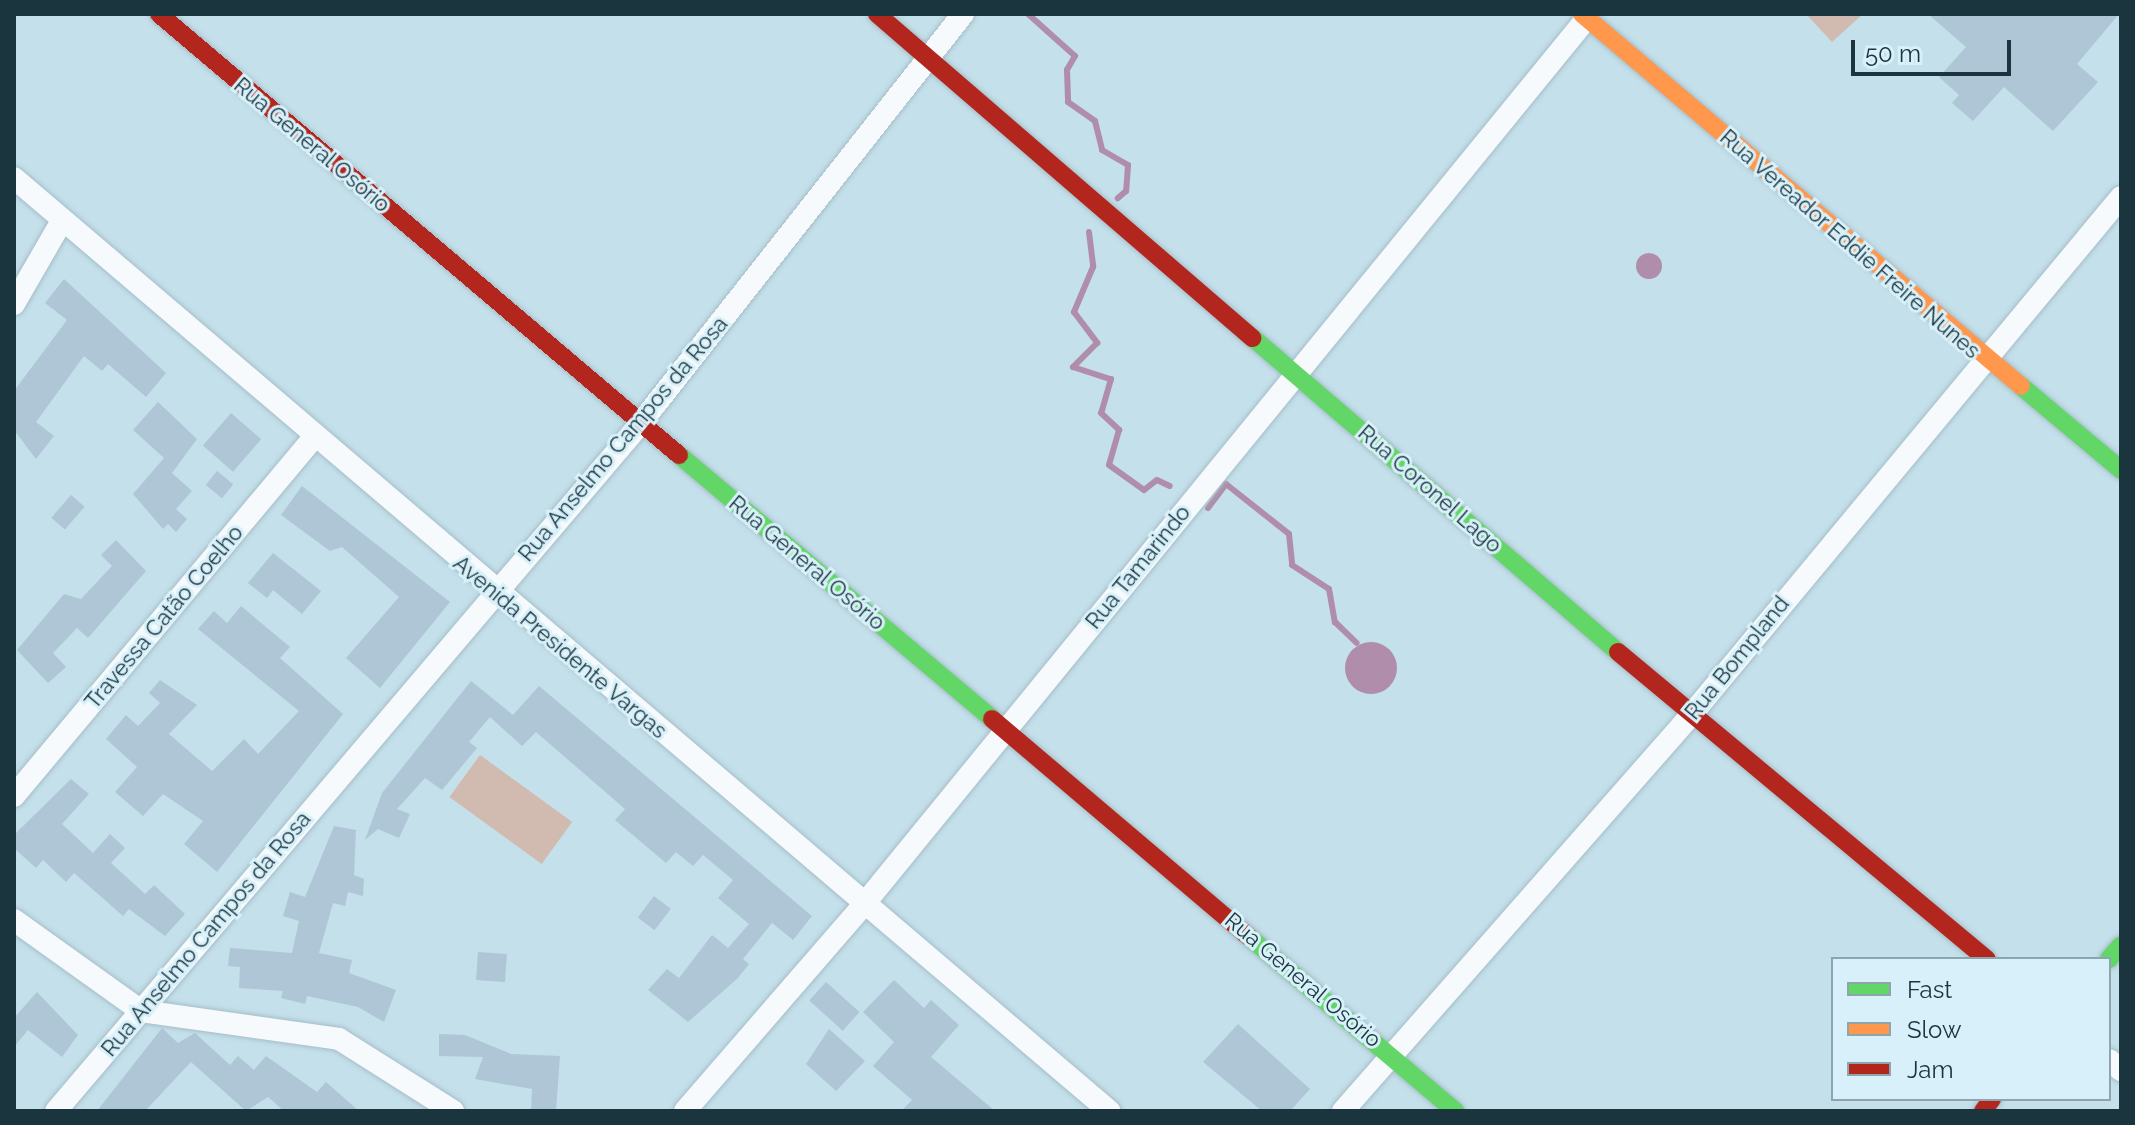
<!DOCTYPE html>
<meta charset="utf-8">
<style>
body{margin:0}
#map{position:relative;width:2135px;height:1125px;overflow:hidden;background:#c4e0eb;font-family:Raleway,sans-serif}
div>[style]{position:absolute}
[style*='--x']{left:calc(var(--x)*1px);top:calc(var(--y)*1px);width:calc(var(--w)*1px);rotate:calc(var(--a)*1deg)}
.green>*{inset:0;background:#d1bbb1;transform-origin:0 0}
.water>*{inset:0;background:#b08daa}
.round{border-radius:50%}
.stream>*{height:6px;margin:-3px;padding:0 3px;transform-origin:3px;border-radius:3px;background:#b08daa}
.building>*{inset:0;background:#aec6d5;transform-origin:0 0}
.roads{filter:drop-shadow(0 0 2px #a6bec8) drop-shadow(0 0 2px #a6bec8)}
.street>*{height:22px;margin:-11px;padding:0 11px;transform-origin:11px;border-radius:11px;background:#f6fafc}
.fast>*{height:18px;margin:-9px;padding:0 9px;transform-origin:9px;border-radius:9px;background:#63d668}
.slow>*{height:18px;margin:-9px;padding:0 9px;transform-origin:9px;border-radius:9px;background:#ff974d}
.jam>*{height:18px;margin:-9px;padding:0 9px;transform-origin:9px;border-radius:9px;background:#b3261e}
span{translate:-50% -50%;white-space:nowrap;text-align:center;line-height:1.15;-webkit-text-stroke:6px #d7f0f9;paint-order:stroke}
.street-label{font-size:22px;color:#1b353f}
.frame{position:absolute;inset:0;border:16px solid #1b353f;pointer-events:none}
.legend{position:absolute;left:1831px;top:957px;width:280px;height:144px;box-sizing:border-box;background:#d7f0f9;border:2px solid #8ca5af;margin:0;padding:10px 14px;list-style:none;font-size:24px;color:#1b353f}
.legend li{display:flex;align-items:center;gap:16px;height:40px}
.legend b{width:40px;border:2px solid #8ca5af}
.scale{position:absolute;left:1851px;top:40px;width:160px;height:36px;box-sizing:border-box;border:4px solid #1b353f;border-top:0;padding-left:10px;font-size:24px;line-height:28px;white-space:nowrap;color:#1b353f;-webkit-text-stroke:6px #d7f0f9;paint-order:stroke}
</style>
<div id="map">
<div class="green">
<i style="clip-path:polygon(1806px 14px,1863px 14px,1832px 42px)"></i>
<i style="left:480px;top:755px;width:114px;height:52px;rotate:36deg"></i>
</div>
<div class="water">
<i class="round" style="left:1636px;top:253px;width:26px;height:26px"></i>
<i class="round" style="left:1345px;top:642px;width:52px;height:52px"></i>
</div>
<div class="stream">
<i style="--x:1028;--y:14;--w:63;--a:41.8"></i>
<i style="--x:1075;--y:56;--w:16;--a:120"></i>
<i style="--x:1067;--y:70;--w:32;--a:88"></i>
<i style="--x:1068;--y:102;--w:33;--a:35"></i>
<i style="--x:1095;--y:121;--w:30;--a:76"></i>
<i style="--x:1102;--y:150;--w:30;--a:30"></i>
<i style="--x:1128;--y:165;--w:26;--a:94"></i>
<i style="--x:1126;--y:191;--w:11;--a:139"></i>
<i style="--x:1089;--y:232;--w:35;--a:83"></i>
<i style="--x:1093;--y:267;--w:49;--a:112.9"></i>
<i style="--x:1074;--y:312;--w:39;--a:53"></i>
<i style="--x:1097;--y:343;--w:34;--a:135"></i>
<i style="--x:1073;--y:367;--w:40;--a:18"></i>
<i style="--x:1111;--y:379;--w:35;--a:106"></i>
<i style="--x:1101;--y:413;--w:25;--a:43"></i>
<i style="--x:1119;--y:430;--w:36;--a:106"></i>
<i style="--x:1109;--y:465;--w:43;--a:35.5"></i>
<i style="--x:1144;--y:490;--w:16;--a:-38"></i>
<i style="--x:1157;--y:480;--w:14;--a:25"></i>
<i style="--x:1208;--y:508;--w:30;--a:-53"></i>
<i style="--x:1226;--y:484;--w:80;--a:38.4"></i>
<i style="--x:1289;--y:534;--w:31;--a:84"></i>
<i style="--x:1292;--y:565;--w:44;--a:33"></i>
<i style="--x:1329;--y:589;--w:34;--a:80"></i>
<i style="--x:1335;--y:622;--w:30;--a:44"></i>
</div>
<div class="building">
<i style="clip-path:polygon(1928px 14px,2119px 14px,2077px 64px,2098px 82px,2053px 131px,2004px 87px,1973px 121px,1952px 103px,1959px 95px,1939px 77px,1966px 47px)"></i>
<i style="clip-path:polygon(64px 279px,166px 373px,146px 397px,108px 364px,102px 371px,84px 356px,36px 422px,54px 436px,36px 459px,14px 430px,14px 391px,67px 320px,45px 303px)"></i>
<i style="clip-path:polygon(158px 402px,197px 439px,172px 473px,192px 491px,176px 509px,187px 519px,176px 532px,168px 524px,163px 529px,133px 494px,164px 458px,133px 430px)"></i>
<i style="left:231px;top:413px;width:40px;height:43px;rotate:41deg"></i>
<i style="left:217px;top:471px;width:21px;height:18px;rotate:39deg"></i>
<i style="clip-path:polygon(302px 486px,450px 602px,380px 688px,346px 658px,399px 597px,342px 547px,330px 551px,281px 515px)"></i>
<i style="left:71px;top:495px;width:18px;height:30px;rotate:41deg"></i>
<i style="clip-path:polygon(116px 540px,146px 571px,88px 638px,77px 628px,53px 653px,66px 667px,48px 683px,17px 650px,64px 594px,81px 599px,112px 566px,101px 555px)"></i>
<i style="clip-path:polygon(273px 553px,321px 591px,302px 614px,273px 590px,267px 598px,248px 583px)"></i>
<i style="clip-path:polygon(241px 606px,290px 647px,280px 658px,343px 714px,217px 872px,184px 844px,203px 821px,163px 794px,143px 816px,115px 792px,137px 767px,106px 739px,126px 715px,138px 726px,160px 703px,149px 693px,160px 680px,197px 705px,169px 734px,212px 771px,244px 739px,258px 754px,299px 711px,198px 629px,214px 611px,227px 623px)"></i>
<i style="clip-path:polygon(471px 681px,513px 715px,539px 686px,812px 916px,793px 940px,772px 923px,743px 959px,749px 964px,738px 978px,688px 1022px,648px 990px,667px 969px,679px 978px,712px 935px,728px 948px,749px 924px,718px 898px,733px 880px,703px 855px,693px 866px,676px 852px,666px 863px,615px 820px,625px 809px,536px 732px,522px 746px,490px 717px,469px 742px,477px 748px,442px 790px,425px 778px,397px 809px,410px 814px,399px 838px,378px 829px,365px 840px,382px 793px)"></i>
<i style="clip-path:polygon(71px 779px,89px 794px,62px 824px,93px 853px,110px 834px,125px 848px,111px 863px,145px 894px,154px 885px,185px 914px,165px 936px,129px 909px,123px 916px,74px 873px,66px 882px,43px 860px,36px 868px,14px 848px,14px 835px)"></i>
<i style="clip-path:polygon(334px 826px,356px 830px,354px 875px,364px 879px,363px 896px,348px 892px,345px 906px,333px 903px,319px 953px,352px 960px,349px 973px,396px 990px,384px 1022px,358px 1007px,307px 996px,305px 1004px,281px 998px,283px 991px,239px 988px,240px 967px,228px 966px,230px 948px,292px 953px,299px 921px,283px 916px,290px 892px,305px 897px)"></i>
<i style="left:654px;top:896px;width:21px;height:27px;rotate:37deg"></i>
<i style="left:478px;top:952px;width:29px;height:28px;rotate:4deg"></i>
<i style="clip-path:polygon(894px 980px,924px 1008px,931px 1000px,959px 1025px,931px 1057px,995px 1111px,901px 1111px,912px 1100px,873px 1066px,894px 1042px,863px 1012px)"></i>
<i style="left:826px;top:982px;width:45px;height:25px;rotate:42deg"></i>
<i style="clip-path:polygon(37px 992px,78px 1035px,62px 1057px,28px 1030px,14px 1047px,14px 1018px)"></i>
<i style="clip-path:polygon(1238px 1024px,1310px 1089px,1290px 1111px,1262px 1111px,1203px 1062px)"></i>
<i style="clip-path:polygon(162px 1028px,178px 1043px,195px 1033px,230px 1065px,238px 1056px,254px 1070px,266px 1056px,317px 1092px,326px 1082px,359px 1111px,284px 1111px,268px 1097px,246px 1111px,191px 1062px,145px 1111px,97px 1111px)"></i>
<i style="clip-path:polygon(829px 1029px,865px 1061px,836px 1091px,806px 1064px)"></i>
<i style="clip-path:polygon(439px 1034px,465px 1035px,511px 1054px,560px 1056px,556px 1111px,531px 1111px,532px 1089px,475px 1079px,483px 1057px,439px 1056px)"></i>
</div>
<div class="roads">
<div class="street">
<i style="--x:14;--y:178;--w:1439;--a:40.43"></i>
<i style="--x:14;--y:304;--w:96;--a:-60"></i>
<i style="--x:14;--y:796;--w:468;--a:-50.1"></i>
<i style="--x:14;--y:920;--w:156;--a:35.6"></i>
<i style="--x:141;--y:1011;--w:200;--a:8"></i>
<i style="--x:339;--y:1039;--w:135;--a:32.3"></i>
<i style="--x:2109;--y:1060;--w:16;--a:40"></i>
<i style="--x:56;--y:1111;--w:902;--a:-49.63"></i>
<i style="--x:640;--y:424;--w:522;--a:-51.77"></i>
<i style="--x:685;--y:1111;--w:275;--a:-49.1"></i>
<i style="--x:865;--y:903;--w:1142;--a:-50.79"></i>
<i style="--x:1343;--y:1111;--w:527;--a:-48.69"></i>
<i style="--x:1691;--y:715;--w:673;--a:-50.3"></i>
</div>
<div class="fast">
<i style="--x:1253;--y:338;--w:481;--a:40.7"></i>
<i style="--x:2021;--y:386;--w:131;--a:40"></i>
<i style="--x:679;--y:455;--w:409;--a:40.1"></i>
<i style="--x:1248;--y:936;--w:271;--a:40.2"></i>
<i style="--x:2109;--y:959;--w:18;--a:-49"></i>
</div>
<div class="slow">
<i style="--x:1582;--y:14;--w:575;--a:40.28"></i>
</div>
<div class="jam">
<i style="--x:159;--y:14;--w:682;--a:40.3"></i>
<i style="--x:877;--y:14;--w:496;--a:40.8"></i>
<i style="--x:1618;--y:652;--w:480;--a:39.8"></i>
<i style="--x:992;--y:719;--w:336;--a:40.3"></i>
<i style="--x:1983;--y:1111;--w:15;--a:-53"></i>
</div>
</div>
<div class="street-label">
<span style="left:312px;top:145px;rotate:40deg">Rua General Osório</span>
<span style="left:1850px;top:244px;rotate:41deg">Rua Vereador Eddie Freire Nunes</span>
<span style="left:623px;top:439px;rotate:-50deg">Rua Anselmo Campos da Rosa</span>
<span style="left:1430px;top:489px;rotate:41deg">Rua Coronel Lago</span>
<span style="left:807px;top:563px;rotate:40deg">Rua General Osório</span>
<span style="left:1138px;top:567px;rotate:-51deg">Rua Tamarindo</span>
<span style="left:164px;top:617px;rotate:-50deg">Travessa Catão Coelho</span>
<span style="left:560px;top:647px;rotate:40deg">Avenida Presidente Vargas</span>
<span style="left:1737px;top:658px;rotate:-51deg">Rua Bompland</span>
<span style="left:206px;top:934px;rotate:-50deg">Rua Anselmo Campos da Rosa</span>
<span style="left:1303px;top:980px;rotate:40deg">Rua General Osório</span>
</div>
<div class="frame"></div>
<ul class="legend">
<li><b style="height:10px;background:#63d668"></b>Fast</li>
<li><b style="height:10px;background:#ff974d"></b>Slow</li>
<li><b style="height:10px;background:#b3261e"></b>Jam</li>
</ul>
<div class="scale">50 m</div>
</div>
